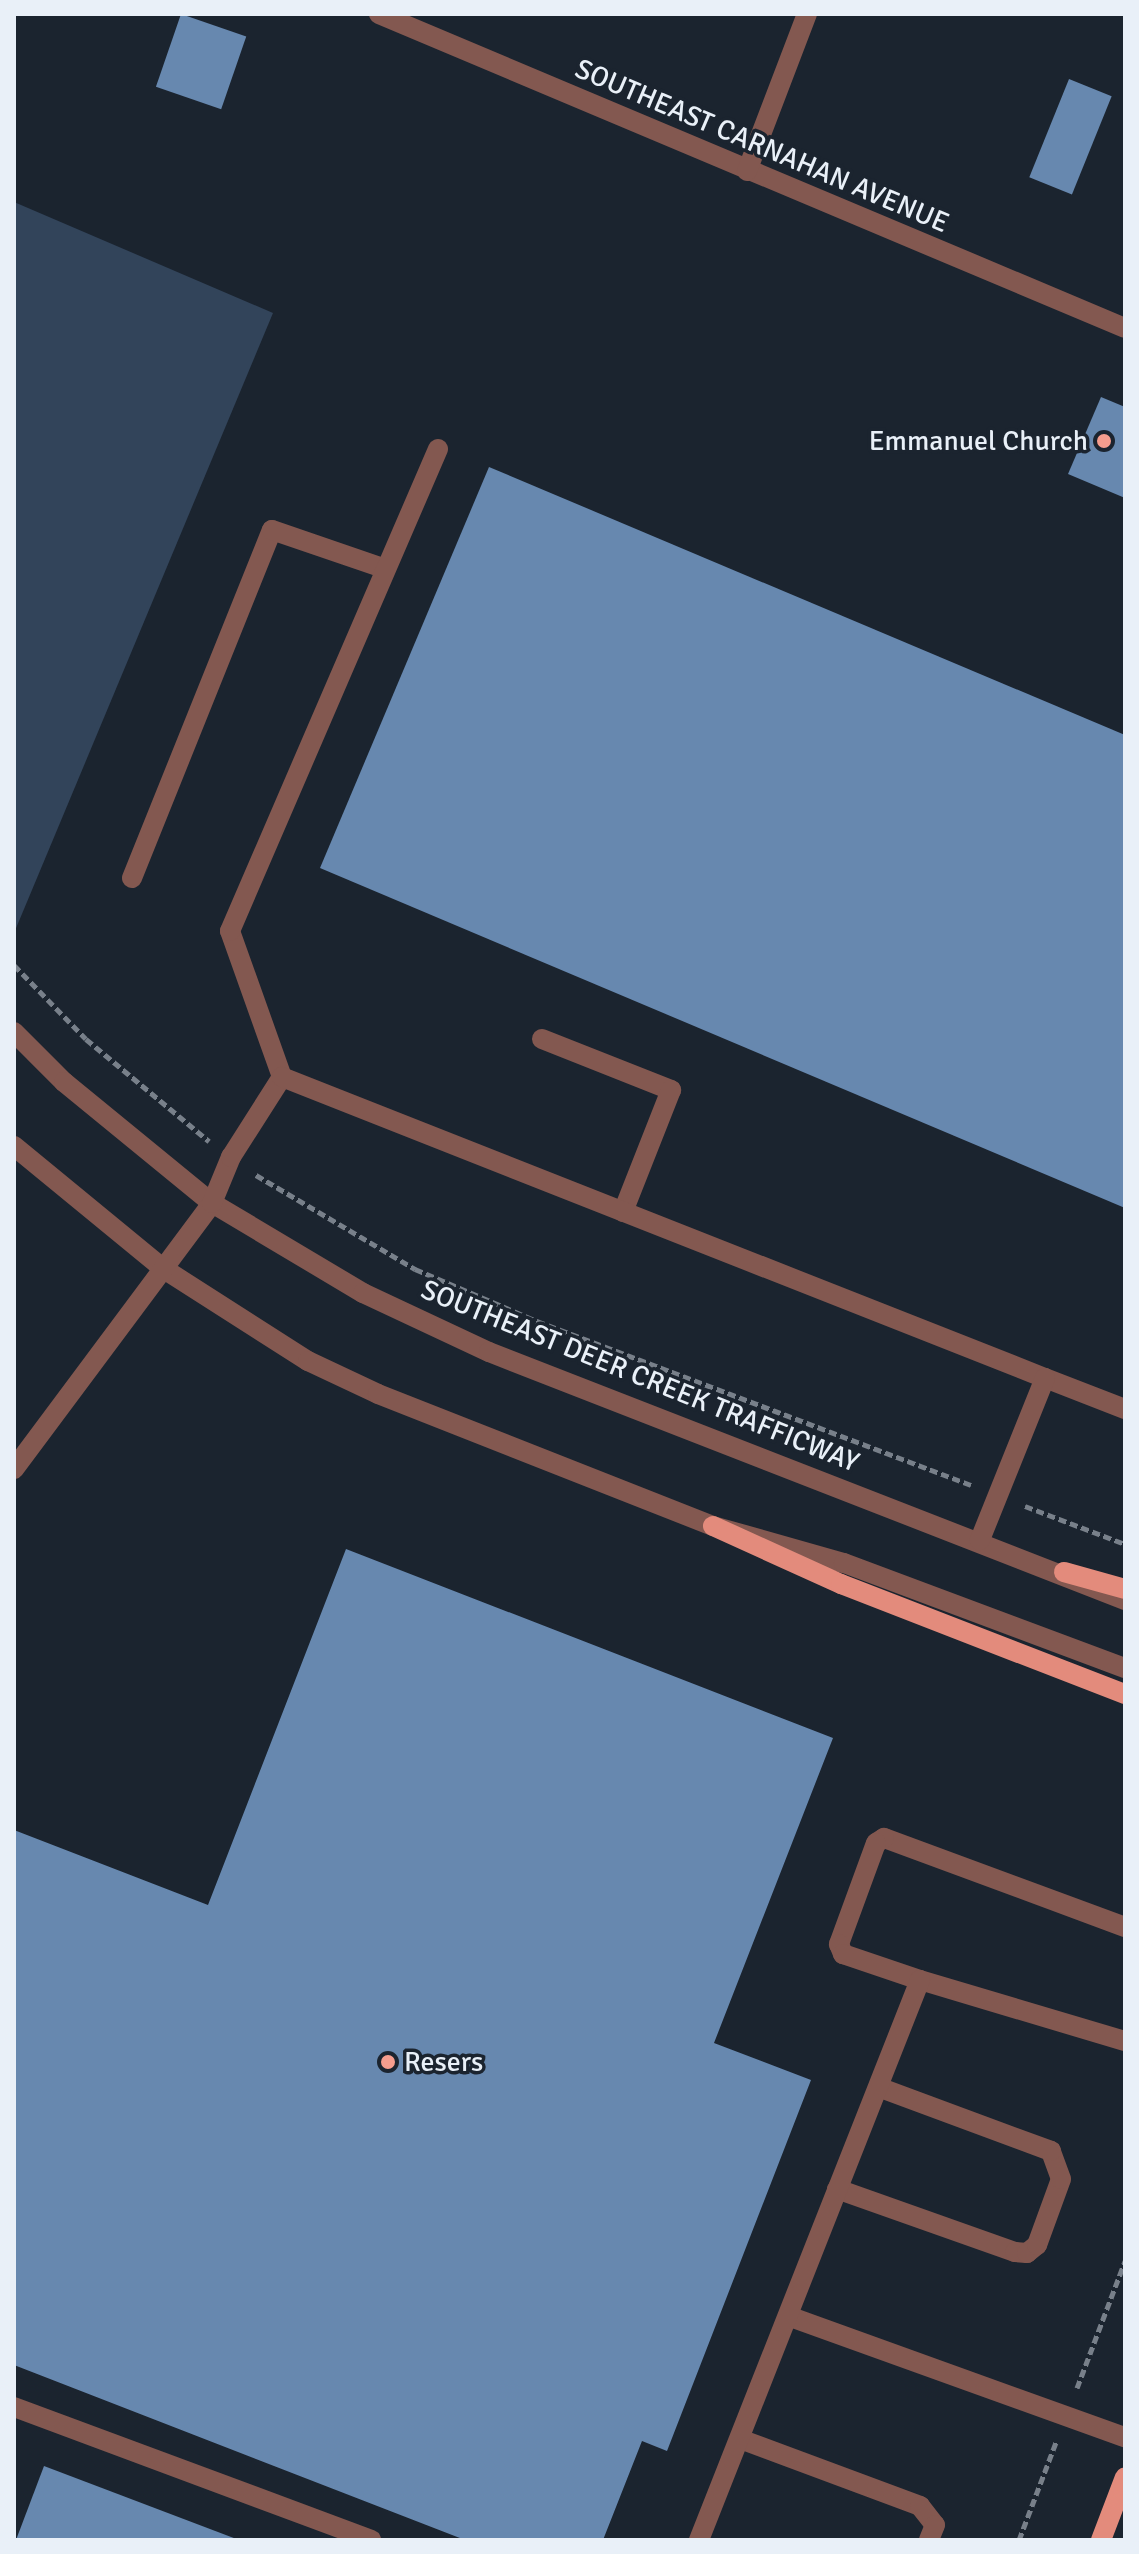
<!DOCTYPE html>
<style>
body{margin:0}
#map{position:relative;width:1139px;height:2554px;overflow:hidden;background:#1b242f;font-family:Signika,sans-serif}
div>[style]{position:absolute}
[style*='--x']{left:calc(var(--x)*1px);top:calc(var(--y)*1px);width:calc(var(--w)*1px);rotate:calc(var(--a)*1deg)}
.green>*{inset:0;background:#32445a}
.building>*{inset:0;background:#6788af;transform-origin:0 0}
.path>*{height:5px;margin-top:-2.5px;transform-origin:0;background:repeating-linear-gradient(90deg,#78808a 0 8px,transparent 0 12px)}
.minor>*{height:20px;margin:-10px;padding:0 10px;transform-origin:10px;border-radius:10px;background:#835850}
.major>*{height:20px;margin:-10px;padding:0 10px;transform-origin:10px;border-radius:10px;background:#e38b7c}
.dots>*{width:22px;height:22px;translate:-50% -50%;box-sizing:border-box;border:4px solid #1b242f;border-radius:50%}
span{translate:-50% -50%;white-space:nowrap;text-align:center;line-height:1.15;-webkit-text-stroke:7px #1b242f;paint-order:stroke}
.street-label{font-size:28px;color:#e9f0f8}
.poi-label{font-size:28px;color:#e9f0f8}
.right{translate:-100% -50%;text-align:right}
.left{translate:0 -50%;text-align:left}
.frame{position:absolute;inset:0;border:16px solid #e9f0f8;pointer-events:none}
</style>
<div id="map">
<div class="green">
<i style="clip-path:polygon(14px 202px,273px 313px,14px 933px)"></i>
</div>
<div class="building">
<i style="left:181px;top:14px;width:69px;height:77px;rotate:19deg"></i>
<i style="left:1069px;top:79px;width:46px;height:106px;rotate:22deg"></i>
<i style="clip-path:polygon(1101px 397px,1125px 407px,1125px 498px,1068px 474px)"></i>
<i style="clip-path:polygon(489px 467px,1125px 735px,1125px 1208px,320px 868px)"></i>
<i style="clip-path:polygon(346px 1549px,833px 1738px,714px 2043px,811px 2080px,667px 2451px,642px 2441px,603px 2540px,465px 2540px,14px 2365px,14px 1830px,208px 1905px)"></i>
<i style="clip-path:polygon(44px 2466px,239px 2540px,16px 2540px)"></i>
</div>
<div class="path">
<i style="--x:14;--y:965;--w:103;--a:45.8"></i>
<i style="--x:86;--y:1039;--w:160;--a:39.7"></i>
<i style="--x:256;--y:1175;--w:185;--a:30.6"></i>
<i style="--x:415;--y:1269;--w:133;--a:23.1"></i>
<i style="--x:537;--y:1321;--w:464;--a:20.7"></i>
<i style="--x:1025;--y:1506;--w:107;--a:20.8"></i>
<i style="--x:1077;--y:2388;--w:136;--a:-69.3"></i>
<i style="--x:1019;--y:2540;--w:105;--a:-69.3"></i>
</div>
<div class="minor">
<i style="--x:379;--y:14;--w:809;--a:22.83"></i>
<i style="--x:747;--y:171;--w:168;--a:-69.1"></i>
<i style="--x:132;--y:878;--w:375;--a:-68.1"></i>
<i style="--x:272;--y:530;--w:120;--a:18.9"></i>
<i style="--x:14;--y:1032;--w:71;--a:45"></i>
<i style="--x:64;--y:1082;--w:191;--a:39.3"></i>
<i style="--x:212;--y:1203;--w:176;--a:30.8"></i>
<i style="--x:363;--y:1293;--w:139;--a:25.1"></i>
<i style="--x:489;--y:1352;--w:683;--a:21.3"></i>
<i style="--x:542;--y:1039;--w:139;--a:21.6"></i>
<i style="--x:671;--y:1090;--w:131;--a:111.5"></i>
<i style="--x:282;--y:1077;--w:155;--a:-109.6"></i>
<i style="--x:230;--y:931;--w:525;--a:-66.66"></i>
<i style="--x:14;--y:1146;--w:194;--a:39.4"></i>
<i style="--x:164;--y:1269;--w:171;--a:32.6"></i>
<i style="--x:308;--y:1361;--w:77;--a:25.2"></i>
<i style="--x:378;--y:1394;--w:360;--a:21.5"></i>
<i style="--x:713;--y:1526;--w:136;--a:15.8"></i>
<i style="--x:844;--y:1563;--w:300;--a:20.5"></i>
<i style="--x:1045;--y:1378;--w:86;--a:21.2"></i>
<i style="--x:14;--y:1469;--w:332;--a:-53.3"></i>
<i style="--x:212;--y:1203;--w:50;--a:-67.6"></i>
<i style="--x:231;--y:1157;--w:95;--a:-57.5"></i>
<i style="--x:282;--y:1077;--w:820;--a:21.53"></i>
<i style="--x:1045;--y:1378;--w:175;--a:111.9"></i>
<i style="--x:1125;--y:1927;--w:257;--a:-159.7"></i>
<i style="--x:884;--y:1838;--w:9;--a:148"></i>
<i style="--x:876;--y:1843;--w:108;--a:110.1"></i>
<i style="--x:839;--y:1944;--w:11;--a:68"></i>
<i style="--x:843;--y:1954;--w:81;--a:18.7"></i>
<i style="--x:920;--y:1980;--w:214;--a:16.6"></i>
<i style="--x:837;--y:2189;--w:189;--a:19.5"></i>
<i style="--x:1015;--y:2252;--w:12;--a:5"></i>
<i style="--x:1027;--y:2253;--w:13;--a:-39"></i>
<i style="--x:1037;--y:2245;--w:70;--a:-70"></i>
<i style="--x:1061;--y:2179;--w:30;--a:-110"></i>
<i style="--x:1051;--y:2151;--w:184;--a:-159.7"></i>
<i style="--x:788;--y:2316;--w:358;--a:19.8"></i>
<i style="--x:14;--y:2407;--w:381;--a:20.4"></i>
<i style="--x:740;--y:2439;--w:192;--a:20.4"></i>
<i style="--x:920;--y:2506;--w:24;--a:52"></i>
<i style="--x:935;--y:2525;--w:16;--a:112"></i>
<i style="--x:699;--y:2540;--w:602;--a:-68.46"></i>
</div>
<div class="major">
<i style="--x:713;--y:1526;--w:141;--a:24.4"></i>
<i style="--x:841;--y:1584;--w:305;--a:21.2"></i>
<i style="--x:1064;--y:1572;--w:63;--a:15.6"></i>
<i style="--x:1101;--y:2540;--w:67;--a:-69.1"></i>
</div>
<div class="dots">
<i style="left:1104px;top:441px;background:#f59d8e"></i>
<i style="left:388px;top:2062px;background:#f59d8e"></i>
</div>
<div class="street-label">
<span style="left:762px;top:146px;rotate:23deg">SOUTHEAST CARNAHAN AVENUE</span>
<span style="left:640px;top:1376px;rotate:22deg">SOUTHEAST DEER CREEK TRAFFICWAY</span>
</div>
<div class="poi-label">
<span class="right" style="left:1088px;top:441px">Emmanuel Church</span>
<span class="left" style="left:404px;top:2062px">Resers</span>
</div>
<div class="frame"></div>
</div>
